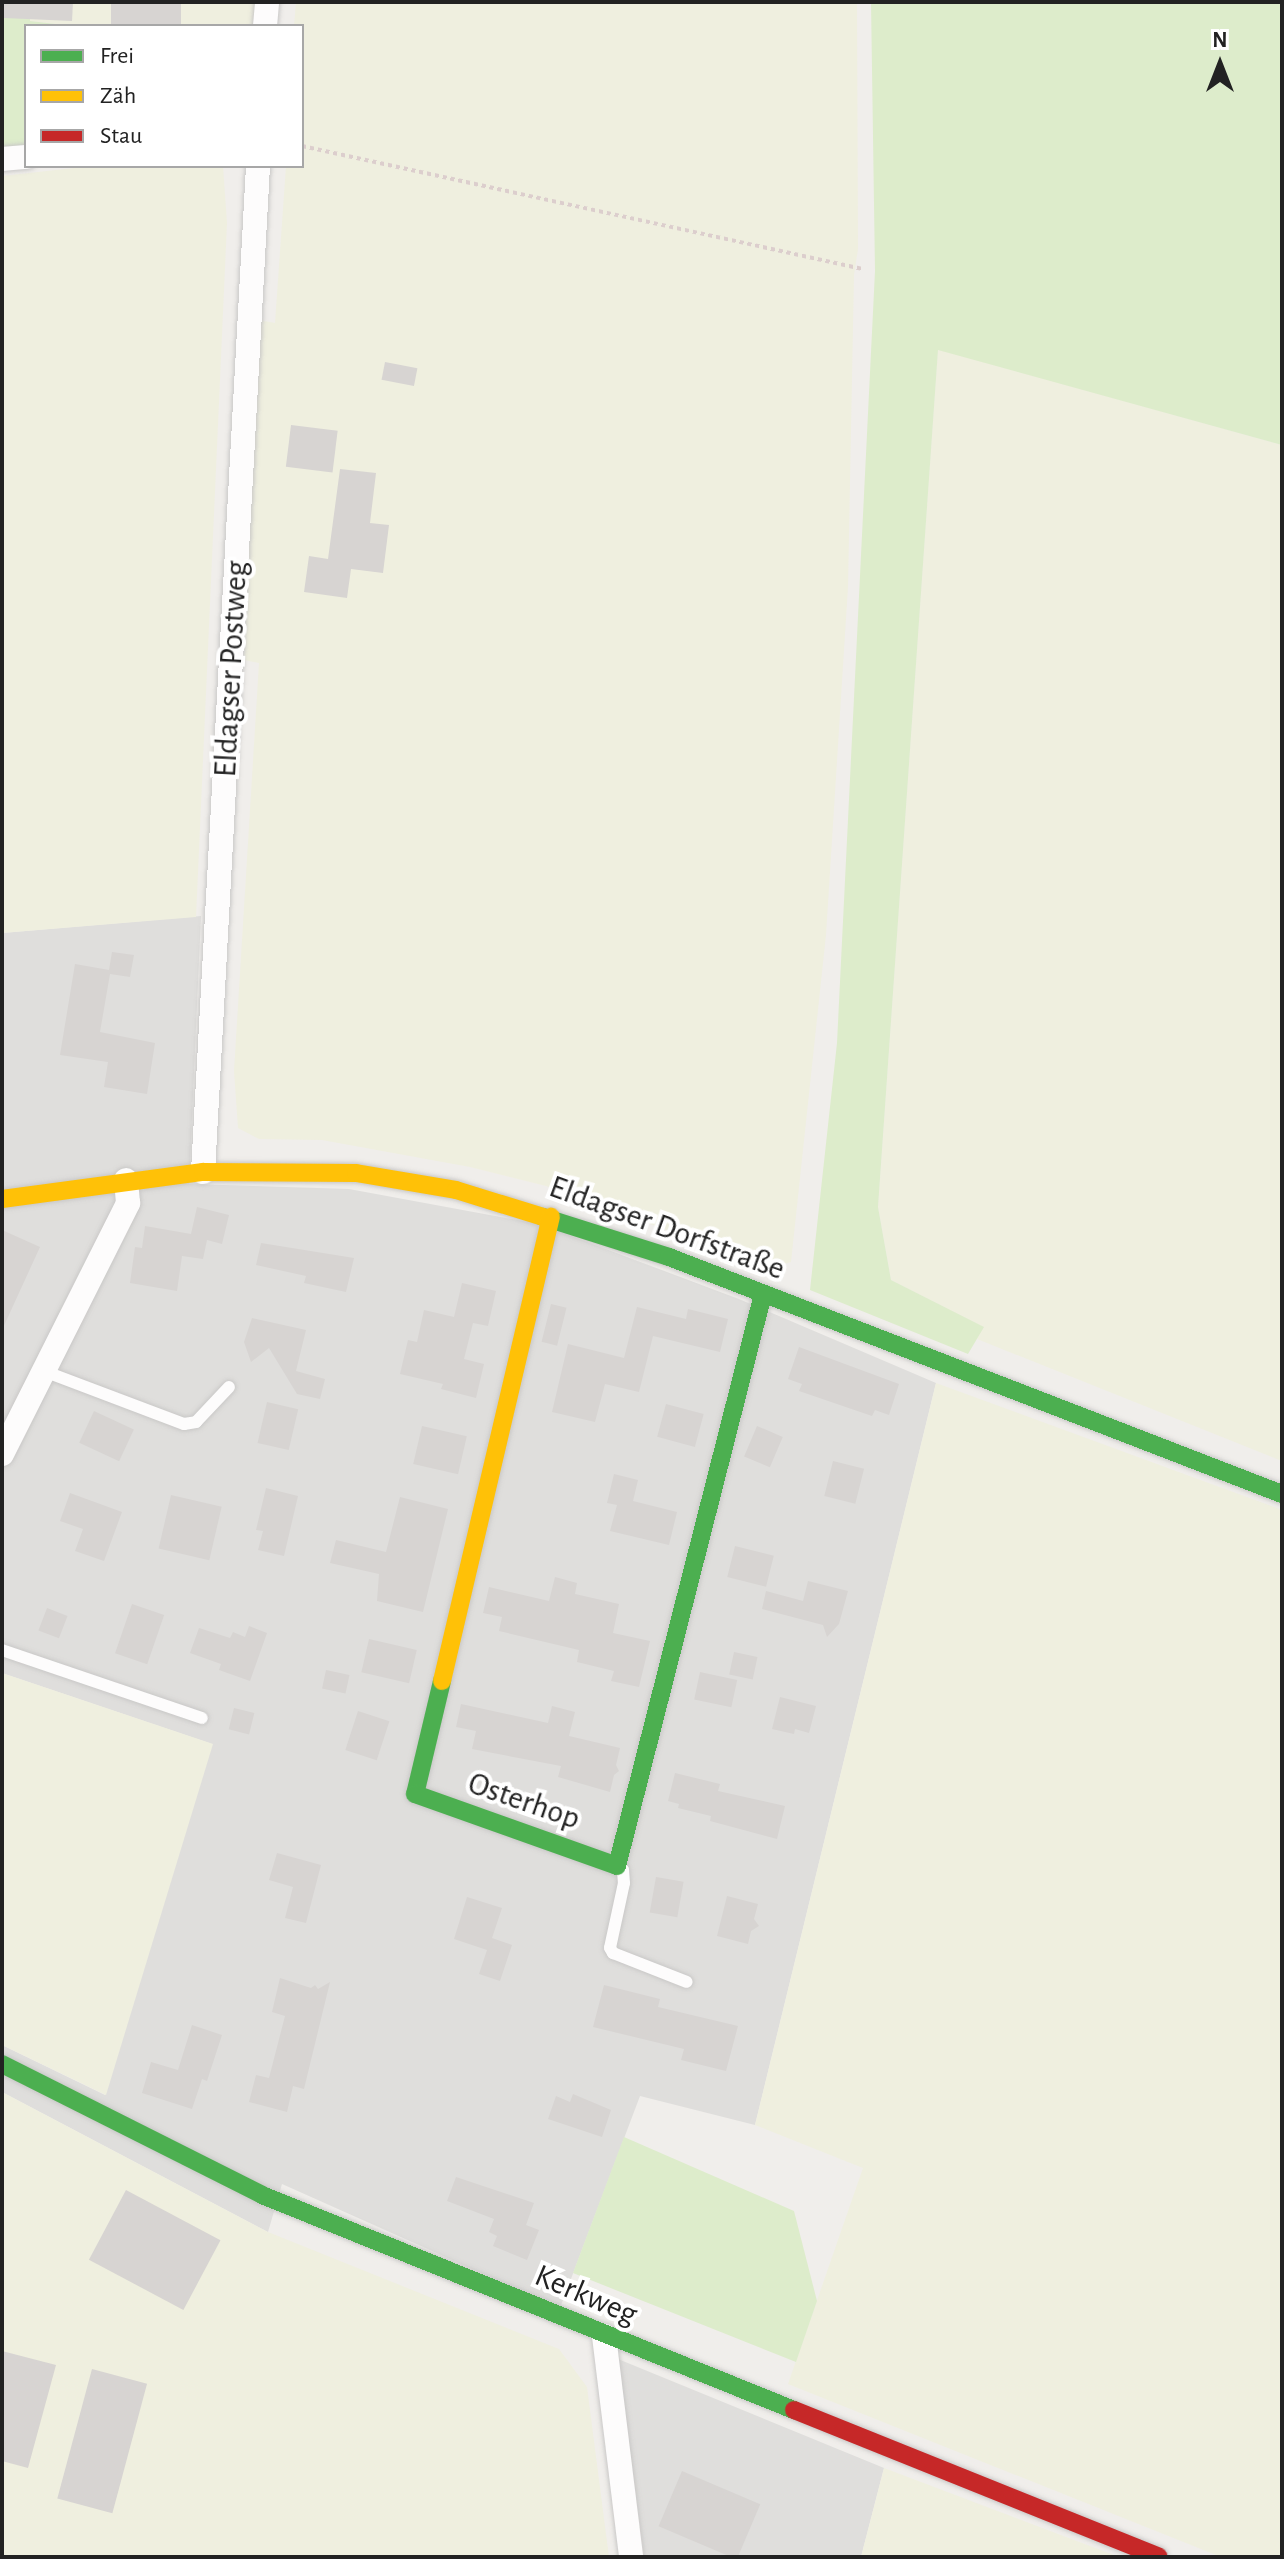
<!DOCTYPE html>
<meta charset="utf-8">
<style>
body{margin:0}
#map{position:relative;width:1284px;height:2559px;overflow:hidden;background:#f0eeeb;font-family:"Alegreya Sans",sans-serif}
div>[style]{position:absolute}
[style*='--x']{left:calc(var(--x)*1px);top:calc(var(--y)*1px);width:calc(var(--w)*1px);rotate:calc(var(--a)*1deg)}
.residential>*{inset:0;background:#dfdedc}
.farmland>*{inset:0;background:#efefdf}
.grass>*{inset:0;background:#ddeccb}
.building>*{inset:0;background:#d7d4d2;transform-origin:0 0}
.path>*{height:4px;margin-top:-2px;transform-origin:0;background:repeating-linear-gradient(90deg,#dccecd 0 4px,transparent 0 8px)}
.roads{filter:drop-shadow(0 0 2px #c9c8c7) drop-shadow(0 0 2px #c9c8c7)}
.lane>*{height:12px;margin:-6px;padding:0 6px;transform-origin:6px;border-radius:6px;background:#fdfcfc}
.street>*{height:24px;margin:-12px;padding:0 12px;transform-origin:12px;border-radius:12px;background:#fdfcfc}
.fast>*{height:18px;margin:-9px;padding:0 9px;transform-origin:9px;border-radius:9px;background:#4caf50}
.slow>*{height:18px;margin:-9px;padding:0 9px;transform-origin:9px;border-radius:9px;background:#ffc107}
.jam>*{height:18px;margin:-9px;padding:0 9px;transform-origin:9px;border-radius:9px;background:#c62828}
span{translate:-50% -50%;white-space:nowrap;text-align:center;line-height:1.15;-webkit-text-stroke:8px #fff;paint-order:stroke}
.street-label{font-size:32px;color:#222}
.frame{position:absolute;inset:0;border:4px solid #222;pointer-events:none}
.legend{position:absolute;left:24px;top:24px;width:280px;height:144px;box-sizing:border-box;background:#fff;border:2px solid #a7a7a7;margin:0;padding:10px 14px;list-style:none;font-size:24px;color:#222}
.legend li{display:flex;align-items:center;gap:16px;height:40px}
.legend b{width:40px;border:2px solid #a7a7a7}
.north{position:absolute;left:1180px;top:24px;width:80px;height:80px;-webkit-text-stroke:6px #fff;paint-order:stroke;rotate:0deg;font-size:22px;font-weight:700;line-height:32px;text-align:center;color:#222}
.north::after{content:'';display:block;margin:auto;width:28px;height:36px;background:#222;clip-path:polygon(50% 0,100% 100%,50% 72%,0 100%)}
</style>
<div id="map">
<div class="residential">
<i style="clip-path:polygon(201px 916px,189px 1184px,349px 1189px,539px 1224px,739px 1299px,936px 1383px,755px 2125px,640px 2096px,560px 2308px,282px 2184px,268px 2232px,2px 2092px,2px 2045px,105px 2095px,212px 1744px,2px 1673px,2px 933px)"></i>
<i style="clip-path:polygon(618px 2359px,884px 2468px,861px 2557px,644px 2557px)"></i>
</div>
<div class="farmland">
<i style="clip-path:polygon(30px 2px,261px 2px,260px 26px,72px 26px,29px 21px)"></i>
<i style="clip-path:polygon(296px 2px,857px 2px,858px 249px,854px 275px,848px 587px,826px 935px,791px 1262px,771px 1268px,546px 1186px,470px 1167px,322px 1140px,259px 1139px,238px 1128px,234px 1071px,259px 663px,244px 660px,259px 320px,275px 323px,286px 166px,302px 166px,302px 26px,294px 26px)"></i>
<i style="clip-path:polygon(92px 166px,223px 166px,227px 223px,196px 917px,2px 933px,2px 176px)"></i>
<i style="clip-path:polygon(938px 349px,1282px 445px,1282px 1461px,977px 1339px,983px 1327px,891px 1280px,878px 1207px)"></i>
<i style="clip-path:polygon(936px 1383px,1282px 1510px,1282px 2557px,1221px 2557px,788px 2384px,863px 2168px,755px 2125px)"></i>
<i style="clip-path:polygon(2px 1673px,213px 1744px,106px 2095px,2px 2045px)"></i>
<i style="clip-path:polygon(2px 2092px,268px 2232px,559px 2349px,587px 2387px,609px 2557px,2px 2557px)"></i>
<i style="clip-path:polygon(884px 2468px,1119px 2557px,861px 2557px)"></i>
</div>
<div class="grass">
<i style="clip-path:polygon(871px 2px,1282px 2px,1282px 445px,938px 350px,878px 1207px,891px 1280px,984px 1327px,968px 1354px,810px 1290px,837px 1043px,875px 271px)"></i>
<i style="clip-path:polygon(30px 11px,30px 21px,72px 26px,26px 26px,26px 150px,2px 153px,2px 13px)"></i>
<i style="clip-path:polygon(624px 2137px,794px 2211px,817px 2301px,796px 2362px,573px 2273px)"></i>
</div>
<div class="building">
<i style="clip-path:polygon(4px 2px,73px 2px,72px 21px,4px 18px)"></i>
<i style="left:111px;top:2px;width:70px;height:24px"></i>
<i style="left:385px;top:362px;width:33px;height:18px;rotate:11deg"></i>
<i style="left:291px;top:425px;width:47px;height:42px;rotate:7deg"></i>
<i style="clip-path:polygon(340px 469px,376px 473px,370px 523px,389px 525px,383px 573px,351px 569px,347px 598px,304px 592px,309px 556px,328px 559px)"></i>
<i style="clip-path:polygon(112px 952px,134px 955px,130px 977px,110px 974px,100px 1032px,155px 1043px,147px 1094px,104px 1087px,108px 1062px,60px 1055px,75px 964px,109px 970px)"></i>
<i style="clip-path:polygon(197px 1207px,229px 1215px,222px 1244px,207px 1240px,203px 1259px,182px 1256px,177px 1291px,130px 1283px,135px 1247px,142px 1248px,145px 1226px,191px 1234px)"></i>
<i style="clip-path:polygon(2px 1230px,40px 1247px,2px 1330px)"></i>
<i style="clip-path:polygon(261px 1243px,354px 1258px,346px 1292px,304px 1283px,306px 1276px,256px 1265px)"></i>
<i style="clip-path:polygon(462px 1283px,496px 1291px,488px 1326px,473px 1323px,464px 1359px,484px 1364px,476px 1398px,441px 1389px,443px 1384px,400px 1374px,408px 1340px,417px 1342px,424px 1310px,454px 1317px)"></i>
<i style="left:551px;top:1304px;width:16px;height:39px;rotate:14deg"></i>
<i style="clip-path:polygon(637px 1307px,686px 1319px,688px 1309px,728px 1319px,720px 1352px,653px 1336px,639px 1392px,605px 1384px,595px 1422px,552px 1412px,568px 1344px,624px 1358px)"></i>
<i style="clip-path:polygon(252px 1318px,306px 1330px,296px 1371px,325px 1379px,320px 1399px,297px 1394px,269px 1348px,251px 1362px,244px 1342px)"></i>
<i style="clip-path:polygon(799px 1347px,899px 1384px,889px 1415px,875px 1410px,872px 1416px,799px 1391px,802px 1384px,788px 1379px)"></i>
<i style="left:267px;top:1402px;width:32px;height:42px;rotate:13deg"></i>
<i style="left:666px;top:1404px;width:39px;height:34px;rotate:15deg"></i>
<i style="left:94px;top:1411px;width:44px;height:35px;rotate:25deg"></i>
<i style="left:422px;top:1426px;width:46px;height:39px;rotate:13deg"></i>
<i style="left:757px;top:1426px;width:28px;height:33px;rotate:23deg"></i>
<i style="left:833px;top:1461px;width:32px;height:36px;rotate:14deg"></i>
<i style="clip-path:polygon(614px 1474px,638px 1480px,633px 1501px,677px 1512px,669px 1545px,610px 1531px,617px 1505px,607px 1503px)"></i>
<i style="clip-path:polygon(266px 1488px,298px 1496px,284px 1556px,258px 1550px,263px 1531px,256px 1530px)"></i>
<i style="clip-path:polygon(70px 1493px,122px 1512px,104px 1561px,75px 1551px,83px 1529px,60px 1521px)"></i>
<i style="left:171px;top:1495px;width:52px;height:55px;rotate:13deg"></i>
<i style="clip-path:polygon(400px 1497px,448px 1509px,423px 1612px,377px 1601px,379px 1574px,330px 1563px,336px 1540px,386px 1552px)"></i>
<i style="left:735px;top:1546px;width:40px;height:32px;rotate:14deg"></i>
<i style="clip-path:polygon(555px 1577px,577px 1583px,575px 1594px,619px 1604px,613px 1633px,650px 1641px,639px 1687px,611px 1681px,614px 1671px,577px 1662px,579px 1650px,499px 1631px,502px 1617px,483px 1613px,489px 1587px,549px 1601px)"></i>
<i style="clip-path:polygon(808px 1581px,848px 1591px,839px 1624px,827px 1637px,823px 1625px,762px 1609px,766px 1591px,803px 1601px)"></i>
<i style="left:132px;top:1604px;width:34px;height:52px;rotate:19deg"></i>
<i style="left:47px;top:1608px;width:22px;height:24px;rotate:21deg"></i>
<i style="clip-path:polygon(249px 1626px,267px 1633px,250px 1681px,219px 1670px,221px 1664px,190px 1653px,199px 1628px,230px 1638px,233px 1632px,245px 1637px)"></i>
<i style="left:369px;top:1639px;width:49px;height:34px;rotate:13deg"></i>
<i style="left:734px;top:1652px;width:24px;height:23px;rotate:12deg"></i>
<i style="left:326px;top:1670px;width:24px;height:19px;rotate:12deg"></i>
<i style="left:700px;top:1672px;width:38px;height:28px;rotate:12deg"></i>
<i style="clip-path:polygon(780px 1697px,816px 1706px,809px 1733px,795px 1729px,794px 1734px,772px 1729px)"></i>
<i style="clip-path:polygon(461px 1704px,548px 1723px,552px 1706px,575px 1712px,569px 1736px,620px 1748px,616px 1765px,619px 1771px,614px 1775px,610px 1792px,558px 1777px,561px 1766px,472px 1749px,476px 1731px,456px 1727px)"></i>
<i style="left:234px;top:1708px;width:21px;height:22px;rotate:14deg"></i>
<i style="left:358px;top:1711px;width:33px;height:41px;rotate:18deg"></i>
<i style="clip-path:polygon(675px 1773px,720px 1784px,718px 1791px,785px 1806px,777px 1839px,710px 1821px,711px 1816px,678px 1808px,679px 1804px,668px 1801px)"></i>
<i style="clip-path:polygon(277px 1853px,321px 1865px,306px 1923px,285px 1918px,293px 1887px,269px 1880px)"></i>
<i style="left:656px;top:1877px;width:28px;height:36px;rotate:10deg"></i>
<i style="clip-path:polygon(727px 1896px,758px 1904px,754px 1919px,759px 1926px,751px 1931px,748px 1944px,717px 1936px)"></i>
<i style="clip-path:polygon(467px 1897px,502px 1908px,492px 1938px,512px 1945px,500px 1981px,479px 1974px,487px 1950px,454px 1939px)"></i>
<i style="clip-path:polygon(280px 1978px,311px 1988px,315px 1985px,318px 1989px,330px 1982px,304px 2089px,293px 2086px,287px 2112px,249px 2102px,256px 2075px,269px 2078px,285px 2016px,272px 2012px)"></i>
<i style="clip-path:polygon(604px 1985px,660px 1999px,658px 2007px,738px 2026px,726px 2071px,681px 2060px,684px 2049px,593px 2027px)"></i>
<i style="clip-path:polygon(192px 2025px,222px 2035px,207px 2081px,202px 2079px,192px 2109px,142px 2093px,151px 2062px,178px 2070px)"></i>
<i style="clip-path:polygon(573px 2094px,611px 2110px,602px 2137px,548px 2119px,556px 2096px,570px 2102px)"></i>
<i style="clip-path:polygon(456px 2177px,534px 2203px,526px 2225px,539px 2230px,527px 2260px,493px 2246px,497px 2236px,489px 2232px,494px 2219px,447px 2201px)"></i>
<i style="left:126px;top:2190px;width:107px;height:79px;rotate:28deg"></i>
<i style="clip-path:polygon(2px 2351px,56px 2365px,28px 2468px,2px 2461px)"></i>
<i style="left:92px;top:2369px;width:57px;height:134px;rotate:15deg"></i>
<i style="left:682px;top:2471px;width:85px;height:60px;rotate:23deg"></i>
</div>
<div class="path">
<i style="--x:302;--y:146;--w:574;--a:12.37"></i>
</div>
<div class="roads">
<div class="lane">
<i style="--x:41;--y:1370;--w:153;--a:20.7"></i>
<i style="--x:184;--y:1424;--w:12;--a:-9"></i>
<i style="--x:196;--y:1422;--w:48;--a:-46.7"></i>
<i style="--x:2;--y:1650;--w:211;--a:18.8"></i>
<i style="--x:619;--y:1867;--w:5;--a:37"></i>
<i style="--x:623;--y:1870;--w:13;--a:86"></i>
<i style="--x:624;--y:1883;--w:66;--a:102.2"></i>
<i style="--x:610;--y:1948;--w:6;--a:59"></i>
<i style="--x:613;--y:1953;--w:79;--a:21.4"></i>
</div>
<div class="street">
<i style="--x:265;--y:26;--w:24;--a:-85"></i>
<i style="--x:2;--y:159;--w:24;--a:-5"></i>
<i style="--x:203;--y:1172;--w:1008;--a:-86.87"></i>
<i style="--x:2;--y:1454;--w:281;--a:-63.3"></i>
<i style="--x:128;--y:1203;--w:23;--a:-95"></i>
<i style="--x:604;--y:2336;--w:223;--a:83"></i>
</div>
<div class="fast">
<i style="--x:543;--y:1217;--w:132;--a:17.6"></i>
<i style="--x:669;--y:1257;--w:657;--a:21.14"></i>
<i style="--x:442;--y:1681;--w:116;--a:103.4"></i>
<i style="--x:415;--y:1794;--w:214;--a:19.6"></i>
<i style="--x:617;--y:1866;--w:590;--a:-75.68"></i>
<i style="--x:2;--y:2064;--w:291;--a:26.7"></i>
<i style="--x:262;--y:2195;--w:574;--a:22.01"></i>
</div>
<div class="slow">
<i style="--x:2;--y:1199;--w:203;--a:-7.7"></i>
<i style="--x:203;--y:1172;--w:153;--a:0.4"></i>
<i style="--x:356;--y:1173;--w:101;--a:9.6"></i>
<i style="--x:456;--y:1190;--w:91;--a:17.2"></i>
<i style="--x:442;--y:1681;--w:477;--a:-76.8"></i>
</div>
<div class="jam">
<i style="--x:794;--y:2410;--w:393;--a:21.9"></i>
</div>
</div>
<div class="street-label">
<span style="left:231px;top:669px;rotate:-87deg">Eldagser Postweg</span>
<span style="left:667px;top:1228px;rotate:20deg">Eldagser Dorfstraße</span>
<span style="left:524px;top:1801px;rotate:19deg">Osterhop</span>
<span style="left:586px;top:2295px;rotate:23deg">Kerkweg</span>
</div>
<div class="frame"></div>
<ul class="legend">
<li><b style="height:10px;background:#4caf50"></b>Frei</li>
<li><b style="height:10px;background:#ffc107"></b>Zäh</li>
<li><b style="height:10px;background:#c62828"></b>Stau</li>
</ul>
<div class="north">N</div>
</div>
